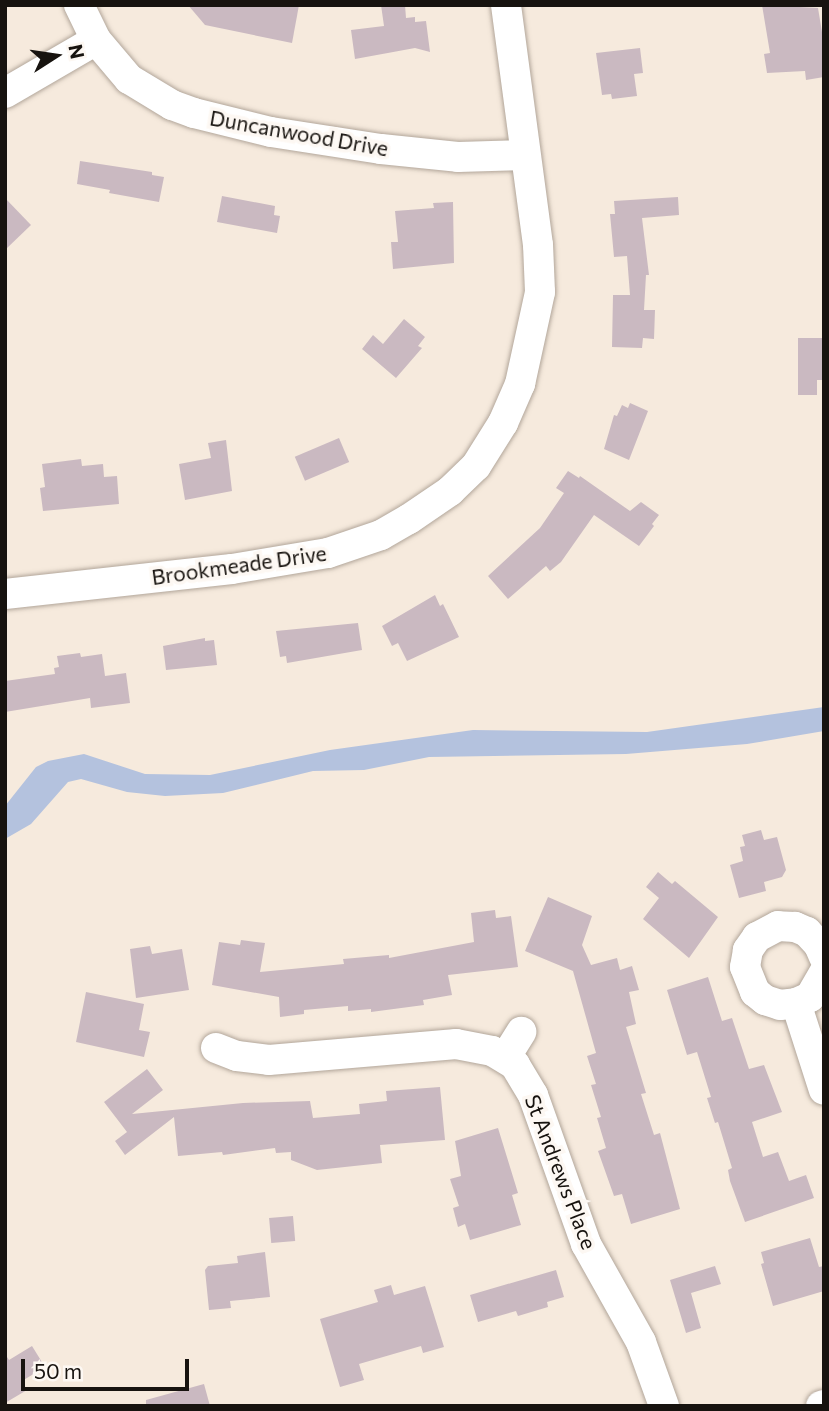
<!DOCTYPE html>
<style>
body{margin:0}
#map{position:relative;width:829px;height:1411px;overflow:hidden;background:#f6eadd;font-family:Commissioner,sans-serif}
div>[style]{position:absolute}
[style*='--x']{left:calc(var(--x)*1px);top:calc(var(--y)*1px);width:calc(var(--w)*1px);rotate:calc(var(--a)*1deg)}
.water>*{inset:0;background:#b4c2de}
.building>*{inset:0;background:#cab9c1;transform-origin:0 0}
.roads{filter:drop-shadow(0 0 2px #b2a69a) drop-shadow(0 0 2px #b2a69a)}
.minor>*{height:30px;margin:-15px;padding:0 15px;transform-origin:15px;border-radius:15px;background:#fff}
span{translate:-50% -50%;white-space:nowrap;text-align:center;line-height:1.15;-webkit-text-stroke:7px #fdf8f3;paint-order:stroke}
.street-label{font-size:21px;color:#17130f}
.frame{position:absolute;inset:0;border:7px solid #17130f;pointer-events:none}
.north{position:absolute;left:21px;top:21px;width:70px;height:70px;-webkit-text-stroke:5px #fdf8f3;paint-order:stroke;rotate:78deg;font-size:19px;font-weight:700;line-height:28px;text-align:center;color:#17130f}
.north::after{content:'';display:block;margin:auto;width:24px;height:32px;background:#17130f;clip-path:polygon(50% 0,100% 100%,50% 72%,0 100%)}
.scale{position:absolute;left:21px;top:1359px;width:168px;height:32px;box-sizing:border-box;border:4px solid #17130f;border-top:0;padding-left:9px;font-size:21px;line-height:24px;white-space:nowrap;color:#17130f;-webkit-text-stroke:5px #fdf8f3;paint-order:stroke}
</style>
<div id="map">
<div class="water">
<i style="clip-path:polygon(824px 707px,824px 731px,747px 744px,626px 754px,429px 757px,364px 770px,313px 771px,223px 793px,165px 796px,127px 792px,81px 779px,68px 782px,31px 824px,5px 839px,5px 806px,36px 767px,48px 761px,84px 754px,145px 774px,210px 775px,330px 750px,473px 730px,647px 732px)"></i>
</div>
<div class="building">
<i style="clip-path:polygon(188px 5px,299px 5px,292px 43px,205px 25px)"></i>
<i style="clip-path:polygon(381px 5px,405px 5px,406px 18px,415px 17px,415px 22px,426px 21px,430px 52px,415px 48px,355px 59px,351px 30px,384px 26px)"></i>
<i style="clip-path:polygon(762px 5px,818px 8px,824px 44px,824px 77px,806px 80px,805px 71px,767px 73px,764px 54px,770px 53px)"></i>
<i style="clip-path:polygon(640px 48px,643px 73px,634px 74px,637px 96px,612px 99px,611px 94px,602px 95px,596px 53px)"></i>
<i style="clip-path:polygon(80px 161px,152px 172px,152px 175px,164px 177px,159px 202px,109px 193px,110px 190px,77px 184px)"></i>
<i style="clip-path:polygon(222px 196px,275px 206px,274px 215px,280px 216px,277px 233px,217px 222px)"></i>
<i style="clip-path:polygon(678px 197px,679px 215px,642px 218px,649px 275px,646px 275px,644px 310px,655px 310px,654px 339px,643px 338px,642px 348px,612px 347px,613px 295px,630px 295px,627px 256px,614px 257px,610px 214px,615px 214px,614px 201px)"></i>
<i style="clip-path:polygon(5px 198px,31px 225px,5px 250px)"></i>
<i style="clip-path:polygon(453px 202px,454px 263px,393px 269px,391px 242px,398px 242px,395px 211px,434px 208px,433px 203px)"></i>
<i style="clip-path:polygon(404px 319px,425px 337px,418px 346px,422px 348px,396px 378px,362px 349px,373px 335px,383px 344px)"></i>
<i style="clip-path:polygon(798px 338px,824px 338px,824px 380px,817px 380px,817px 395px,798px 395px)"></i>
<i style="clip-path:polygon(630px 403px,648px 411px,629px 460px,604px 449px,614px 415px,617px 416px,622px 405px,628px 408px)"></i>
<i style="left:339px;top:438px;width:26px;height:48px;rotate:67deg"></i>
<i style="clip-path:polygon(226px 440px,232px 491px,185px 500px,179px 464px,211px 458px,208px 443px)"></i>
<i style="clip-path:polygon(81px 459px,82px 466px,103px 464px,104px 477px,117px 476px,119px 504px,43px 511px,40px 488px,45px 487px,42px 464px)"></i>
<i style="clip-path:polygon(568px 471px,579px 478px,580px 476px,630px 511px,641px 502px,659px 515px,652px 524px,654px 526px,639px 546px,594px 515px,561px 562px,550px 571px,546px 566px,508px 599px,488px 576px,540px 528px,564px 493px,556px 488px)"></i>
<i style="clip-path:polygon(435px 595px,440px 606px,443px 604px,459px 637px,407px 661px,398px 643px,392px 646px,382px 626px)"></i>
<i style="clip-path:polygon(358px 623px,362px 650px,287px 663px,286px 656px,280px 657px,276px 631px)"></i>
<i style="clip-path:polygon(205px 638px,205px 641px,214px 640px,217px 665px,166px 670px,163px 646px)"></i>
<i style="clip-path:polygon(80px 653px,81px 657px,102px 654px,105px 676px,126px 673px,130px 703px,91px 708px,90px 698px,5px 712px,5px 681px,55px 674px,54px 668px,59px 667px,57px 656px)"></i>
<i style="clip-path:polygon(761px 830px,764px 840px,777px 837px,786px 870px,782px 877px,764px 882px,766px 891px,739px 898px,730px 865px,743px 861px,740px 847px,745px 846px,742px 835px)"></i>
<i style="clip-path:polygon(658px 872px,672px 884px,675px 881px,718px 917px,689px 958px,643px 919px,659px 898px,646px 887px)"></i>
<i style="clip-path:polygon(548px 897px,592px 916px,582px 945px,591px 965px,617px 958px,620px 970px,632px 966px,639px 990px,629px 992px,636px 1024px,626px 1027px,646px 1093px,641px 1094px,654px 1135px,660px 1133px,680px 1209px,631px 1224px,622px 1194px,614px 1196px,598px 1151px,606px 1148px,597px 1118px,601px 1117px,591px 1085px,596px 1084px,587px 1056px,596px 1053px,573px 971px,525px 951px)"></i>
<i style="clip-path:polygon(495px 910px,496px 918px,511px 916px,518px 967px,448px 975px,452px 995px,423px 1000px,424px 1005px,371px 1012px,371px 1009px,348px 1011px,348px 1006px,304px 1010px,304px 1014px,280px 1017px,279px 997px,212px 985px,219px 942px,240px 945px,241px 940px,265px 943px,260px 972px,344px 964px,343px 959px,389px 955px,389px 958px,474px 942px,471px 913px)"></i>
<i style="clip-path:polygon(150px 946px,152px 954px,182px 949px,189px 990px,136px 998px,130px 949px)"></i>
<i style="clip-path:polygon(708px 977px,722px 1021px,732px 1018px,749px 1069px,764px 1065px,782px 1112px,752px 1122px,763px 1157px,778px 1152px,789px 1181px,806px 1175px,814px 1198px,745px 1222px,730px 1181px,728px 1170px,732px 1168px,718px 1122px,715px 1123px,707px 1098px,711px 1097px,697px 1052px,687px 1055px,667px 990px)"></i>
<i style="clip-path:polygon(86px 992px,144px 1004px,139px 1030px,150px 1032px,144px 1057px,76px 1042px)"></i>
<i style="clip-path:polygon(147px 1069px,163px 1090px,132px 1114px,243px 1103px,310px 1101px,313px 1118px,360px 1114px,359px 1104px,387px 1101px,386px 1091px,440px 1087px,445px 1140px,380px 1145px,382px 1163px,317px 1170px,291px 1160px,291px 1152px,276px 1153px,275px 1148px,223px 1155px,222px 1152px,178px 1156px,174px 1117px,125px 1155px,115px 1141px,127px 1132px,104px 1102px)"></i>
<i style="clip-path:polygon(498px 1128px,518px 1193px,512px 1195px,521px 1225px,470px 1240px,465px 1224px,458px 1227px,453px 1208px,459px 1206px,450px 1179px,461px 1176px,455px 1141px)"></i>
<i style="left:293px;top:1216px;width:25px;height:24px;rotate:85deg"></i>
<i style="clip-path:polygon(810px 1238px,819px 1267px,824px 1266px,824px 1291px,773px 1306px,761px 1264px,764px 1263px,761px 1252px)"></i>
<i style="clip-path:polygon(265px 1252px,270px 1297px,230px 1301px,231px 1308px,209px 1310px,205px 1270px,208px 1266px,238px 1263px,237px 1256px)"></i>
<i style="clip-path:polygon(715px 1266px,721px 1284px,691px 1293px,701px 1328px,686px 1333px,670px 1280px)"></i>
<i style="clip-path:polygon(556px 1270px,564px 1297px,547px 1302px,548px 1307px,518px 1316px,516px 1311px,478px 1322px,470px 1295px)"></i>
<i style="clip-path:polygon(391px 1285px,394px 1295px,425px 1286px,444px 1347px,423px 1353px,421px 1346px,359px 1364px,364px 1380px,340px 1387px,320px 1319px,378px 1302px,374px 1290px)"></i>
<i style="clip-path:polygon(32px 1346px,45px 1367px,22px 1381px,27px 1390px,5px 1403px,5px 1354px,9px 1360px)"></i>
<i style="clip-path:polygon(204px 1384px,210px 1406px,146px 1406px,146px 1400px)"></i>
</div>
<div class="roads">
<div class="minor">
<i style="--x:79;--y:5;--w:39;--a:64"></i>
<i style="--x:96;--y:40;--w:51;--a:49.8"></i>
<i style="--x:129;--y:79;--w:50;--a:31.2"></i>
<i style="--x:172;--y:105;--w:23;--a:20"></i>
<i style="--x:194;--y:113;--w:79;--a:13.9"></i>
<i style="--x:271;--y:132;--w:111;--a:8.8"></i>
<i style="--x:381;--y:149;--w:77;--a:5.9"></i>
<i style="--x:458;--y:157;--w:67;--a:-1.7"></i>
<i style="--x:5;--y:93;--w:105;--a:-30.2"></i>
<i style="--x:5;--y:594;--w:228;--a:-6.3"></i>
<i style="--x:232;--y:569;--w:97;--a:-9.5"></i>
<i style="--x:328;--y:553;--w:56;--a:-18.8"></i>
<i style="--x:381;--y:535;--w:32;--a:-30"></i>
<i style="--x:409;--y:519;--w:50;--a:-34.3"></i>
<i style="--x:450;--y:491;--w:36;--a:-44"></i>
<i style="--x:476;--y:466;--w:51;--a:-57.9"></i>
<i style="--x:503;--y:423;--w:43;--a:-66.4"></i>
<i style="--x:520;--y:384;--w:94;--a:-77.7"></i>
<i style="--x:540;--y:292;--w:47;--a:-92.4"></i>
<i style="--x:538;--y:245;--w:242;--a:-97.6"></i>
<i style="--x:824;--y:957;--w:13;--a:-113"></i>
<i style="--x:819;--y:945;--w:18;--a:-133"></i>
<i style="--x:807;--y:932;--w:13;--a:-157"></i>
<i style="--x:795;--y:927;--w:17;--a:-177"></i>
<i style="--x:778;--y:926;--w:24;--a:152"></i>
<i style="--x:757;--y:937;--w:16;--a:125"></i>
<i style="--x:748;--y:950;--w:17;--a:100"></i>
<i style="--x:745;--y:967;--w:27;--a:68"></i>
<i style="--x:755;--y:992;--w:13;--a:39"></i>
<i style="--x:765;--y:1000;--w:16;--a:18"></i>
<i style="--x:780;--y:1005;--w:16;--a:-7"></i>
<i style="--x:796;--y:1003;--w:15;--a:-23"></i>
<i style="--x:810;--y:997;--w:28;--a:-60"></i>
<i style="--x:796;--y:1003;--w:91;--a:72.2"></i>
<i style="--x:216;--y:1048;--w:22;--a:21"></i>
<i style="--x:237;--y:1056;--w:32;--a:7"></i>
<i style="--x:269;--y:1060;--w:188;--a:-4.9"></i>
<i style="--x:456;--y:1044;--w:37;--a:11"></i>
<i style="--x:492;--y:1051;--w:27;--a:31"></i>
<i style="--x:515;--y:1065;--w:35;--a:59"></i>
<i style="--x:533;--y:1095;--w:158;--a:70.4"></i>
<i style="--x:586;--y:1244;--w:112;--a:60.7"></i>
<i style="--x:641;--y:1342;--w:68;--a:70.2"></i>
<i style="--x:505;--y:1058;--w:31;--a:-58"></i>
<i style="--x:821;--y:1406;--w:3;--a:-18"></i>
</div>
</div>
<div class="street-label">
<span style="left:299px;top:133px;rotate:10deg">Duncanwood Drive</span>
<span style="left:239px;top:565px;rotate:-8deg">Brookmeade Drive</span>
<span style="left:561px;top:1172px;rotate:69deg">St Andrews Place</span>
</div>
<div class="frame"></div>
<div class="north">N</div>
<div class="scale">50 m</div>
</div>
